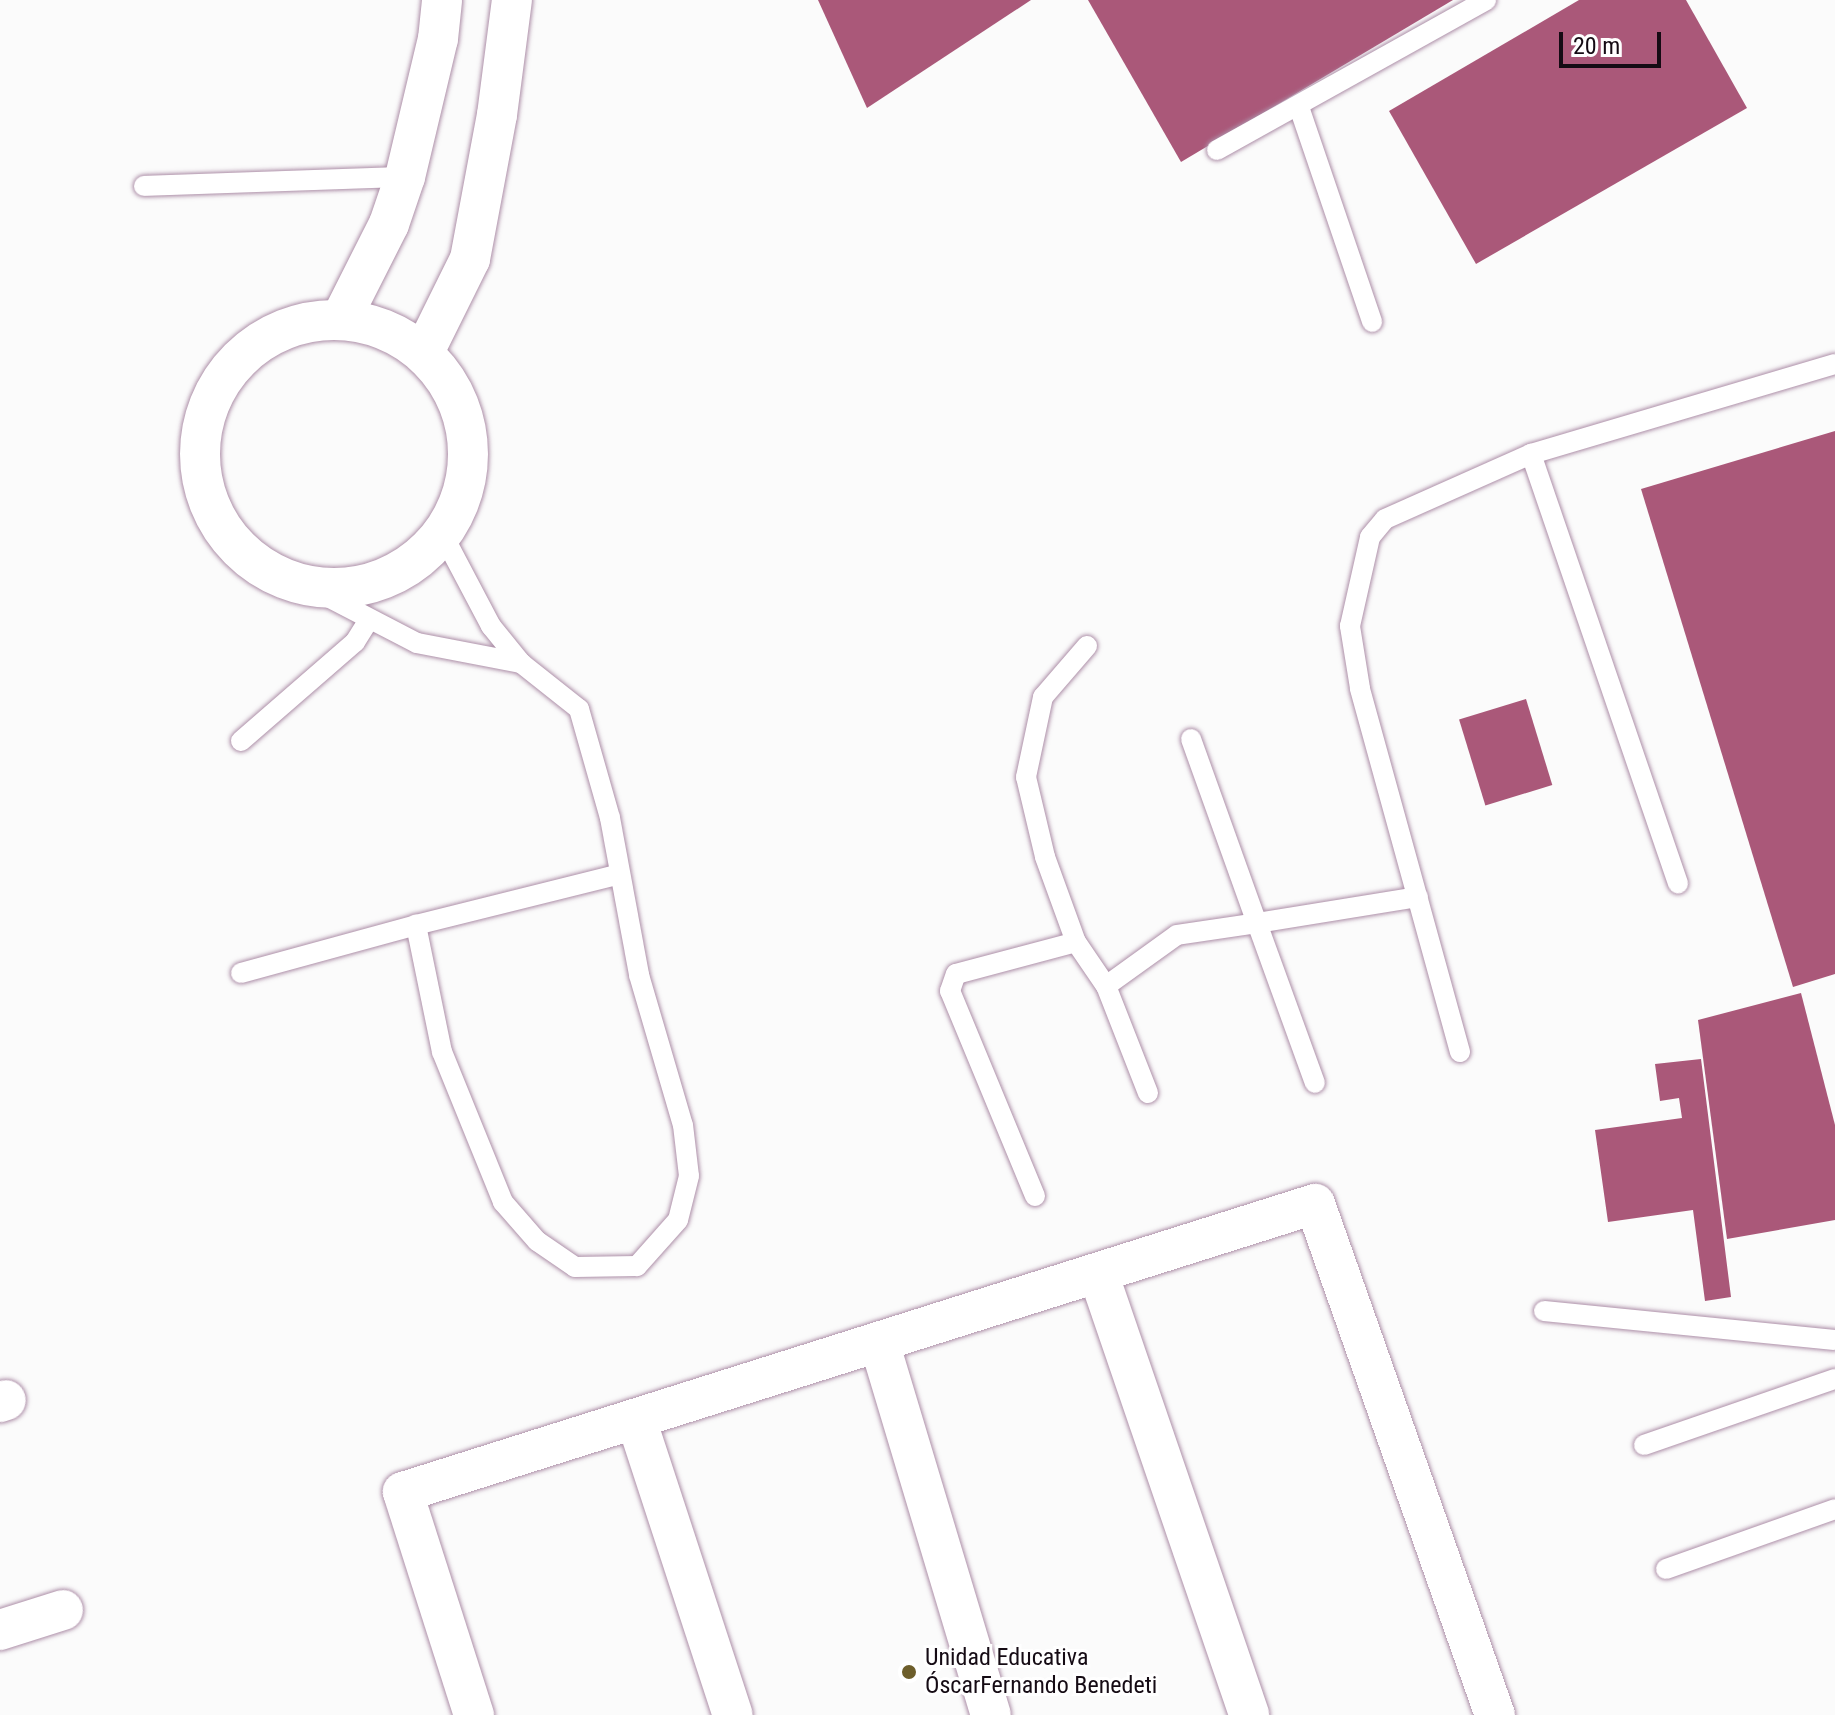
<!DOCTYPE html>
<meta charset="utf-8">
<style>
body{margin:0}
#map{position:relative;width:1835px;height:1715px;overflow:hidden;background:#fbfbfb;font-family:"Roboto Condensed",sans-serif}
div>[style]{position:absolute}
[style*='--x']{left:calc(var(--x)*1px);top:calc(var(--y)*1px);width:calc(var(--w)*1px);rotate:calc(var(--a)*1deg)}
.building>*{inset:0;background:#aa5879;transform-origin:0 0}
.roads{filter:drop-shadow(0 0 2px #ad8fa8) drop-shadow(0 0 2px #ad8fa8)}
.lane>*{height:20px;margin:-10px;padding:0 10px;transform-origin:10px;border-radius:10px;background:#fff}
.street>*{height:40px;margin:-20px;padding:0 20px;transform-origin:20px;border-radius:20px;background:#fff}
.street>.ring{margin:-20px;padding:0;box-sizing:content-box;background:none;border:40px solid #fff;border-radius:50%}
.dots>*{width:22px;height:22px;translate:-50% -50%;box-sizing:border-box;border:4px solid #fff;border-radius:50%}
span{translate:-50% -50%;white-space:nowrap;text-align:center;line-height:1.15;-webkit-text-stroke:6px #fff;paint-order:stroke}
.poi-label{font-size:24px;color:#150b14}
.left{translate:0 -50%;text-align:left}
.scale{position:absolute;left:1559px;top:32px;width:102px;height:36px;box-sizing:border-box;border:4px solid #150b14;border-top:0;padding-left:10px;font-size:24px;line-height:28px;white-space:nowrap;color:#150b14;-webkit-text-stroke:6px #fff;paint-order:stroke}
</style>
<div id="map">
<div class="building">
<i style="clip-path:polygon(818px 0,1031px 0,867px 108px)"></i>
<i style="clip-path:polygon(1088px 0,1453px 0,1181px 162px)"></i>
<i style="clip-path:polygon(1579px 0,1686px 0,1747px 108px,1476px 264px,1389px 111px)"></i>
<i style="clip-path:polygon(1835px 431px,1835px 974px,1793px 987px,1641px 489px)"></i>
<i style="left:1526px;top:699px;width:90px;height:70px;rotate:73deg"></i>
<i style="clip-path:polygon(1801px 993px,1835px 1125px,1835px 1220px,1727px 1239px,1698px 1020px)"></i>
<i style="clip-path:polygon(1701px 1059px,1731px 1297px,1705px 1301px,1693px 1210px,1608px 1222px,1595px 1130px,1682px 1118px,1679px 1098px,1660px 1101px,1655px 1064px)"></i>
</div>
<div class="roads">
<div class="lane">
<i style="--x:1299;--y:107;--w:227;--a:71.2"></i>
<i style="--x:1217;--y:150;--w:308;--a:-29.1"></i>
<i style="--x:144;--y:186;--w:261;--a:-2"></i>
<i style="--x:1531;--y:454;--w:454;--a:71.1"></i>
<i style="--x:443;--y:535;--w:103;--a:62.2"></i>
<i style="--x:491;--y:626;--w:48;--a:51"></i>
<i style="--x:521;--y:663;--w:74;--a:38.4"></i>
<i style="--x:579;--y:709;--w:113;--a:74.1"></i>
<i style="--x:610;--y:818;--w:160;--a:79.5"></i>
<i style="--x:639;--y:975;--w:156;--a:73.7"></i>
<i style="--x:683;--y:1125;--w:51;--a:83.3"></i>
<i style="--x:689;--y:1176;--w:45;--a:104"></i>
<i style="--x:678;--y:1220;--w:62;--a:131.7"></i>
<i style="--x:637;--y:1266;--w:62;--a:179.1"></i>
<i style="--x:575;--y:1267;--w:46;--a:-145.6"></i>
<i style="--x:537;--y:1241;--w:52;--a:-131.1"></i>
<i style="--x:503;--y:1202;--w:162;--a:-112.1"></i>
<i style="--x:442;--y:1052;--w:130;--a:-101.6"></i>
<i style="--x:416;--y:925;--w:210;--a:-14"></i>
<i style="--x:307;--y:586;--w:124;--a:27.4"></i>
<i style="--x:417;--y:643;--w:106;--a:10.9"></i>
<i style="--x:1087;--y:646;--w:67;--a:130.8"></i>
<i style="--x:1043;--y:697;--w:82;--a:102"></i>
<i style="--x:1026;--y:777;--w:82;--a:76.6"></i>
<i style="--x:1045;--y:857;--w:90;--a:70"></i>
<i style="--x:1076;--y:942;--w:53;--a:55.7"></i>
<i style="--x:1191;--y:739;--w:195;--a:70.3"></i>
<i style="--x:1257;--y:923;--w:163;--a:-9.2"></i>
<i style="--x:241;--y:741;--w:151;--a:-41"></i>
<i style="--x:355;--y:642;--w:26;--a:-58"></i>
<i style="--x:241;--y:973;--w:181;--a:-15.3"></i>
<i style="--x:1460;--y:1052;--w:377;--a:-105.4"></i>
<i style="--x:1360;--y:688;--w:63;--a:-99.2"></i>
<i style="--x:1350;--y:626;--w:91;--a:-77.3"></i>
<i style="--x:1370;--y:537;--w:23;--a:-50"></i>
<i style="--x:1385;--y:519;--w:160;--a:-24"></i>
<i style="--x:1531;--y:454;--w:317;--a:-16.5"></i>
<i style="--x:1148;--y:1093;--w:115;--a:-111.4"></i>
<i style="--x:1106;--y:986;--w:87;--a:-35.7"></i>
<i style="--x:1177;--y:935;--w:81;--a:-8.5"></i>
<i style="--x:1257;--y:923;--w:170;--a:70.1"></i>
<i style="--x:1035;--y:1196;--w:222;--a:-112.5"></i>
<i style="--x:950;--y:991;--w:18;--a:-71"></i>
<i style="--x:956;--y:974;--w:124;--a:-14.9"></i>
<i style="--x:1544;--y:1311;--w:292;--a:5.7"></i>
<i style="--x:1644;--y:1445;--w:202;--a:-19.1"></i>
<i style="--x:1666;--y:1569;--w:179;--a:-19.5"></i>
</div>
<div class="street">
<i style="--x:341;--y:319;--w:106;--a:-63.2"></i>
<i style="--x:389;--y:224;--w:50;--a:-71.2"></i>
<i style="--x:405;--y:177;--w:142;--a:-76.6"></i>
<i style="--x:438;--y:39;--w:39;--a:-84"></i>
<i class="ring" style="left:200px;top:320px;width:228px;height:228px"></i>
<i style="--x:424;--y:352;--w:104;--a:-63.7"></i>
<i style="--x:470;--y:259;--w:147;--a:-79.4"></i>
<i style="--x:497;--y:115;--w:116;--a:-82.6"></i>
<i style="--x:1098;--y:1273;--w:467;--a:71.1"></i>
<i style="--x:879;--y:1342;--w:389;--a:73.3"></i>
<i style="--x:0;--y:1402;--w:6;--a:-18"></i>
<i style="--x:636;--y:1419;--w:311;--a:71.9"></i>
<i style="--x:0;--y:1630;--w:66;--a:-17.6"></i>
<i style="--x:474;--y:1715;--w:234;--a:-107.7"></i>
<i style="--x:403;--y:1492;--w:956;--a:-17.53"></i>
<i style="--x:1315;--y:1204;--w:542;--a:70.6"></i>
</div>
</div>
<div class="dots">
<i style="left:909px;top:1672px;background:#6d5e2b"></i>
</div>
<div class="poi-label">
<span class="left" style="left:925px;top:1672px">Unidad Educativa<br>ÓscarFernando Benedeti</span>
</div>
<div class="scale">20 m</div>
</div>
